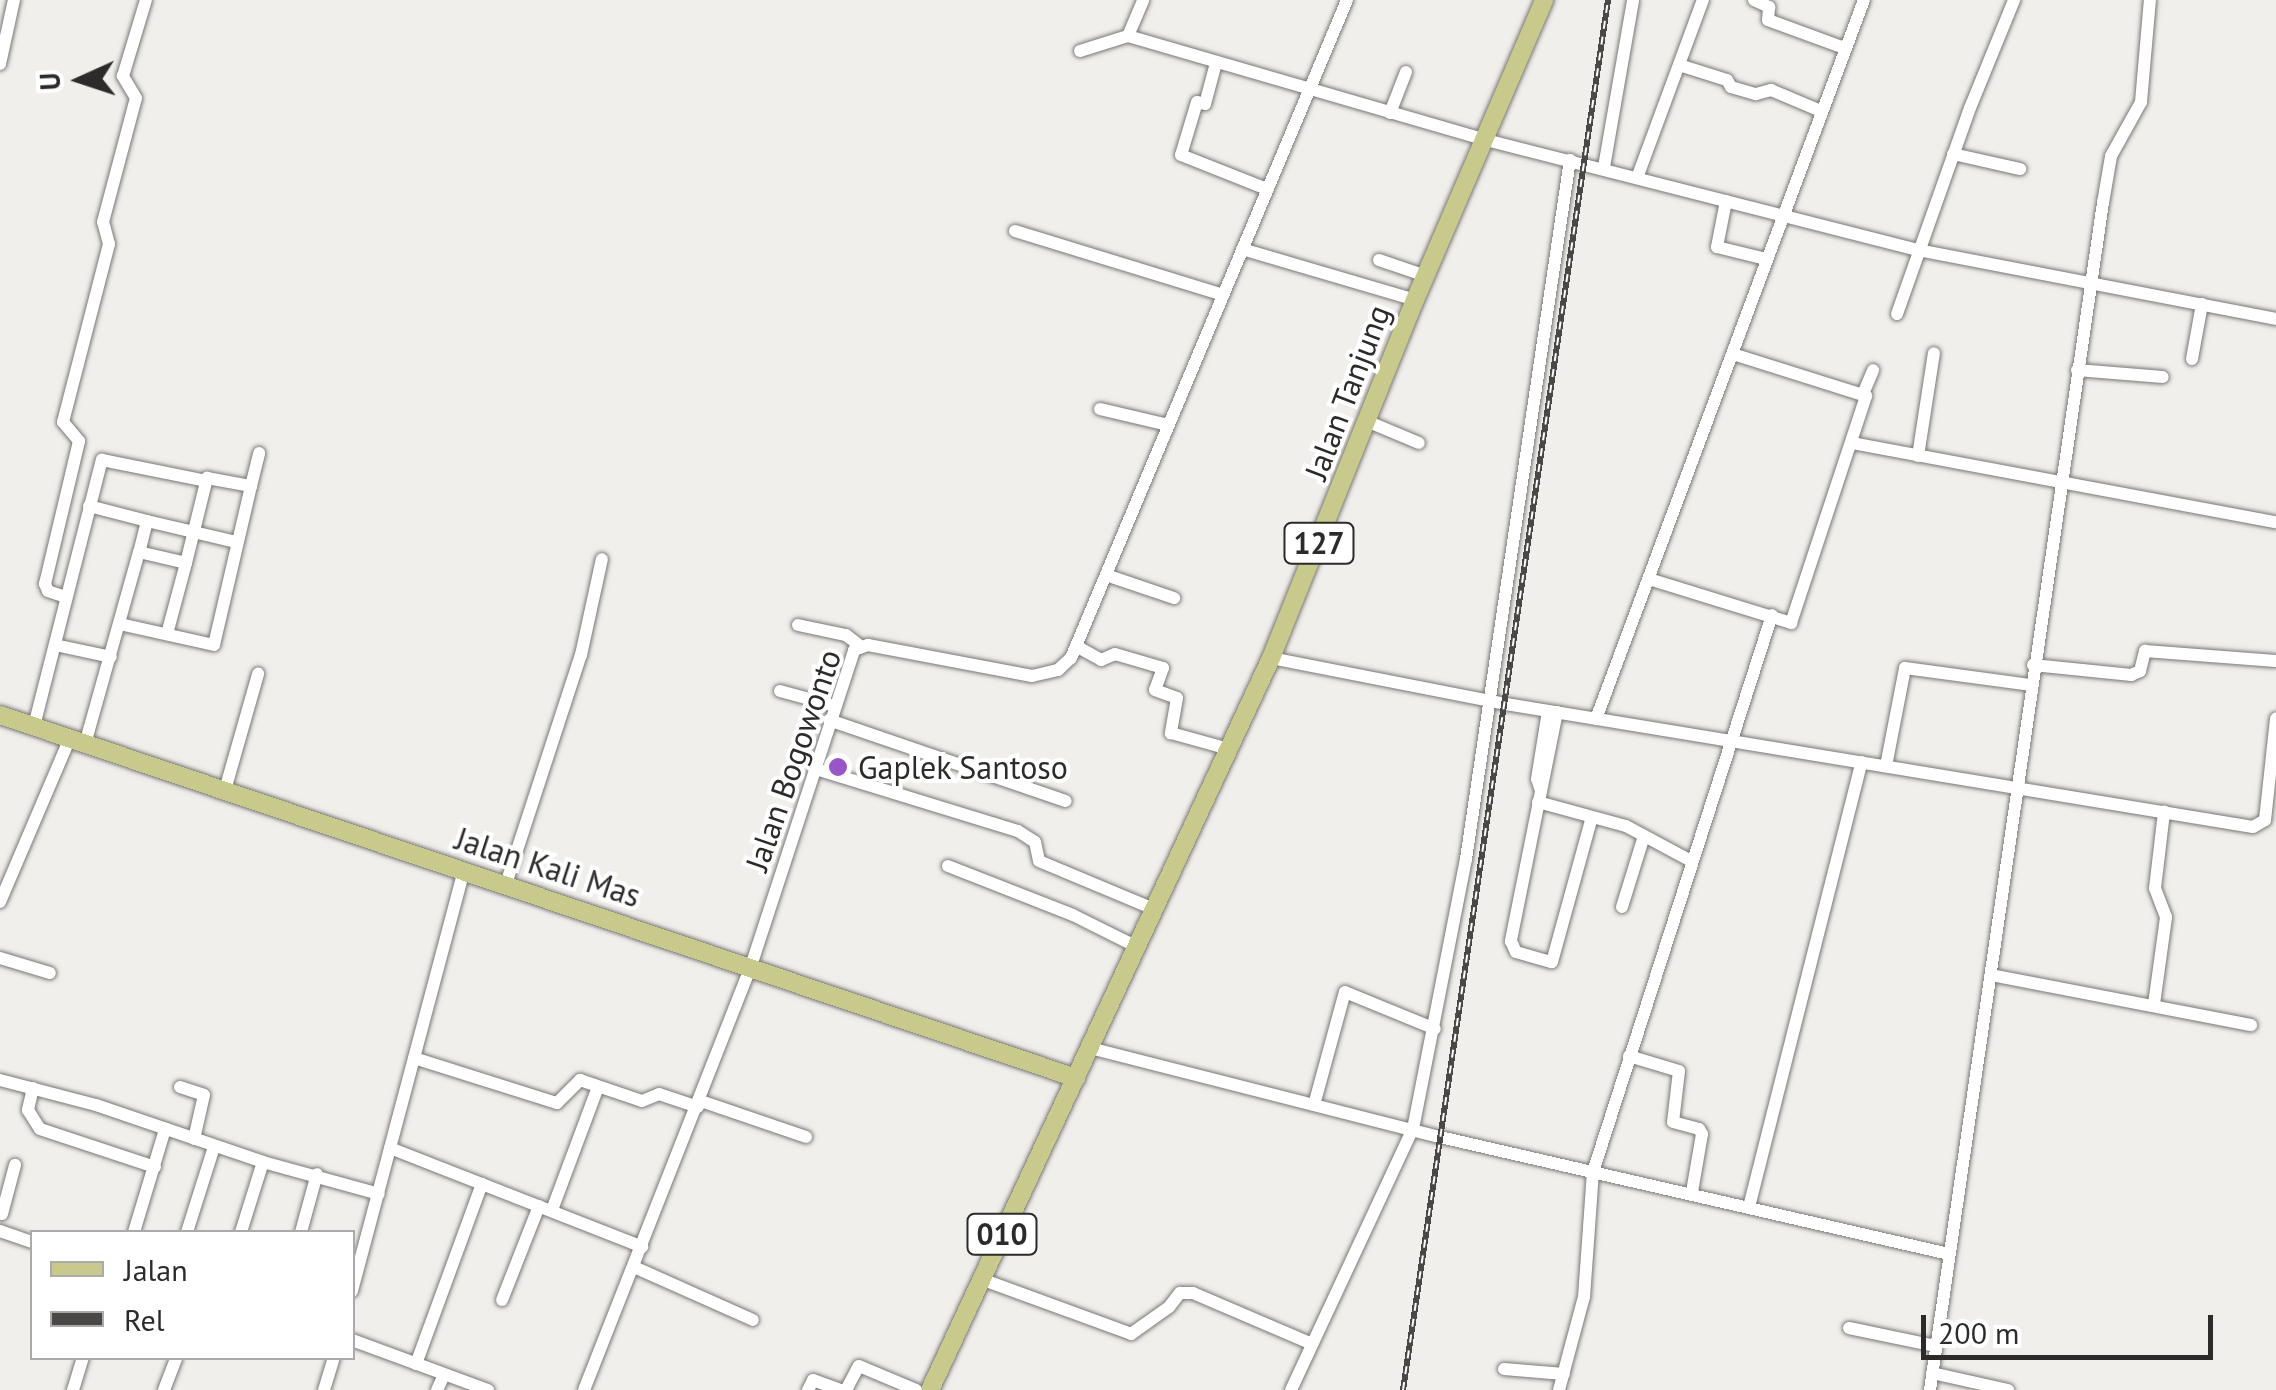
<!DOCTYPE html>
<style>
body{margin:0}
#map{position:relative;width:2276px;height:1390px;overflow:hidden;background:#f1efec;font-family:"PT Sans",sans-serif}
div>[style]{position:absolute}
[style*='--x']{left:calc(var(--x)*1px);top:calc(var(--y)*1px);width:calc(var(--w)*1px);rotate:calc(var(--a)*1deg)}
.roads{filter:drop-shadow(0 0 2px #797774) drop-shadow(0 0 2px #797774)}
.minor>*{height:12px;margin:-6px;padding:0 6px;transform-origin:6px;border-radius:6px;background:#fff}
.major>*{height:18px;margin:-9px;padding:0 9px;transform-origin:9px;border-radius:9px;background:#c7ca8b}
.rail>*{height:6px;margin-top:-3px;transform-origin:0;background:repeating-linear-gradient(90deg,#fff 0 8px,#4a4847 0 16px);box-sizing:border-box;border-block:2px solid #4a4847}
.dots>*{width:28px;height:28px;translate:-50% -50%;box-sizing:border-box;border:5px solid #fff;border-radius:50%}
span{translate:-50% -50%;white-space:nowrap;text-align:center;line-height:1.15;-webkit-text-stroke:8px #fff;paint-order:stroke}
.shield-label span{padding:2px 8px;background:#fff;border:2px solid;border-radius:8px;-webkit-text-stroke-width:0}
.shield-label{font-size:30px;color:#2c2b2a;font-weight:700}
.street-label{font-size:32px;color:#2c2b2a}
.poi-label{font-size:32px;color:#2c2b2a}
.left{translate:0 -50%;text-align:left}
.legend{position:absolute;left:30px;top:1230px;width:325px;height:130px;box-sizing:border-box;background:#fff;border:2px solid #abaaaa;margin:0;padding:12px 18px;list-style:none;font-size:30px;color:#2c2b2a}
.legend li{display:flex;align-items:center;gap:20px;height:50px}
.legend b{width:50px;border:2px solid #abaaaa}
.north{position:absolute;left:30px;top:30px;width:100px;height:100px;-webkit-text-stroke:8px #fff;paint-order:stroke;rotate:267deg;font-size:28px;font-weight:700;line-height:40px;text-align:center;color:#2c2b2a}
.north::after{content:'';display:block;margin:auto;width:35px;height:45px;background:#2c2b2a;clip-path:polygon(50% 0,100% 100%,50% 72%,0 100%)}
.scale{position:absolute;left:1921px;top:1315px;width:292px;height:45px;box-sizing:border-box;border:5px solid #2c2b2a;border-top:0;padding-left:12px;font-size:30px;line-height:35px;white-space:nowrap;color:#2c2b2a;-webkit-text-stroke:8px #fff;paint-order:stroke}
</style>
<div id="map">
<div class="roads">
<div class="minor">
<i style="--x:1754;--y:0;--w:17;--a:25"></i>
<i style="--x:1769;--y:7;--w:13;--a:94"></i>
<i style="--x:1768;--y:20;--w:81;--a:20.2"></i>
<i style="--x:1128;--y:36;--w:39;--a:-67"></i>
<i style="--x:1080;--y:51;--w:50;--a:-17.4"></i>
<i style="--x:1128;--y:36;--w:373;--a:16.2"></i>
<i style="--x:1486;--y:140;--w:446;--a:14.3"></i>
<i style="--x:1918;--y:250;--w:365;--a:10.9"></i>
<i style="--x:1216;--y:63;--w:42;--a:105"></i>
<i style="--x:1205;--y:104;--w:8;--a:-166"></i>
<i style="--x:1197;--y:102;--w:55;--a:106.8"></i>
<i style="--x:1181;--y:155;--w:92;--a:21.6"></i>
<i style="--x:0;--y:64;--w:66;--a:-77.7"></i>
<i style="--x:1679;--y:65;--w:50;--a:17.4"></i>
<i style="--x:1727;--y:80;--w:8;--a:60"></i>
<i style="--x:1731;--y:87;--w:26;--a:16"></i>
<i style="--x:1756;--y:94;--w:16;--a:-15"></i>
<i style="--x:1771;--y:90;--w:54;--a:22.8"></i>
<i style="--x:1390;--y:113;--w:44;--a:-68.7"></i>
<i style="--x:1953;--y:154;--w:69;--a:12.6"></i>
<i style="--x:1604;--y:167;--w:169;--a:-80.1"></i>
<i style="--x:1637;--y:178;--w:190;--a:-69.7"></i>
<i style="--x:1726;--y:201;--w:47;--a:101.1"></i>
<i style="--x:1717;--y:247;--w:50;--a:13.8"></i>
<i style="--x:1015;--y:231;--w:218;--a:17.1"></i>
<i style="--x:1242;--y:249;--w:180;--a:16.4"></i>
<i style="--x:1379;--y:260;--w:50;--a:18.8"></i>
<i style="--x:1897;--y:314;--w:219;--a:-70.5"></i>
<i style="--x:1970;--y:108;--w:117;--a:-67.8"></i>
<i style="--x:2192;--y:359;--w:56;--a:-79.7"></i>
<i style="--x:2077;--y:370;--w:86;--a:4.7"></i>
<i style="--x:1863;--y:394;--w:26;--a:-67"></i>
<i style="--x:1100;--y:409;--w:70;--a:13.2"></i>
<i style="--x:1369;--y:422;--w:54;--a:22.8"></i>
<i style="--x:1852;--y:443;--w:431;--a:10.6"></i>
<i style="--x:1918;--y:456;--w:104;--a:-81.2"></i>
<i style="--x:251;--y:486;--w:34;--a:-76"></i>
<i style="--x:89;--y:506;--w:60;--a:14.5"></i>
<i style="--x:147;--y:521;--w:32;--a:104"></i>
<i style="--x:147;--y:521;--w:91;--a:13.3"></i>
<i style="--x:1106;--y:575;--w:72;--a:18.7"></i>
<i style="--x:1649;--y:579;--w:149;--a:17.2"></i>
<i style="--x:1791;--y:623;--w:239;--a:-71.7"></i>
<i style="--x:1866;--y:396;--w:139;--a:-162.5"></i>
<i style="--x:66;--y:597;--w:19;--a:-162"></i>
<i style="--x:48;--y:591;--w:8;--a:-113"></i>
<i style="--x:45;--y:584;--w:147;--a:-76.6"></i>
<i style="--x:79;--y:441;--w:25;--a:-130"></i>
<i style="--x:63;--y:422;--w:184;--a:-75.5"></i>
<i style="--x:109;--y:244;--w:23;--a:-105"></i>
<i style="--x:103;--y:222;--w:128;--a:-75.1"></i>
<i style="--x:136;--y:98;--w:26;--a:-121"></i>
<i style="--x:123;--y:76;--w:79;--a:-73.2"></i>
<i style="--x:798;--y:625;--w:49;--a:11.8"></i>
<i style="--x:846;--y:635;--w:18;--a:38"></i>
<i style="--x:167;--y:634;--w:73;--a:-75"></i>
<i style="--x:55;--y:645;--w:57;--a:12.1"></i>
<i style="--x:1076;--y:646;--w:29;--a:29"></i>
<i style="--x:1101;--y:660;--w:15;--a:-23"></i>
<i style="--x:1115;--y:654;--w:50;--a:16.3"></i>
<i style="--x:1163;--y:668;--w:23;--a:110"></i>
<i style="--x:1155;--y:690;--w:23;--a:20"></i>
<i style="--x:1177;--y:698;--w:36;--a:100"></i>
<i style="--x:1171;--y:733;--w:60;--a:15.4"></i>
<i style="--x:1271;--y:658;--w:239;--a:11.1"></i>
<i style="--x:1506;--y:704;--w:757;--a:9.35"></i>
<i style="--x:2253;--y:827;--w:14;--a:-30"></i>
<i style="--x:2265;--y:820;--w:102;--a:-83.8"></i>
<i style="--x:2033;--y:665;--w:99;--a:5.8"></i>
<i style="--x:2131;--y:675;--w:10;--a:-24"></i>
<i style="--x:2140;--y:671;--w:21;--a:-76"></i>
<i style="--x:2145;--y:651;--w:131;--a:4.4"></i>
<i style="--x:780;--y:691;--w:57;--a:15.3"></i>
<i style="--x:1557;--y:712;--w:234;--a:101.4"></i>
<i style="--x:1511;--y:941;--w:12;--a:66"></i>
<i style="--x:1516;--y:952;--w:37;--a:16"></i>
<i style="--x:1552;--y:962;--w:150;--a:-74.6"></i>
<i style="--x:1596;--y:719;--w:767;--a:-69.56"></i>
<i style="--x:829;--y:720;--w:250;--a:18.9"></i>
<i style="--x:34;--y:726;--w:275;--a:-75.7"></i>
<i style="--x:102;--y:460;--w:106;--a:11.4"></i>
<i style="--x:85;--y:744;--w:199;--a:-74.3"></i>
<i style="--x:139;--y:552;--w:48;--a:13.2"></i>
<i style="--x:186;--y:563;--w:88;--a:-76.1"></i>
<i style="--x:207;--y:478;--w:45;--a:10.3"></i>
<i style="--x:251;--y:486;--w:163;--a:103.1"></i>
<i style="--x:214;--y:645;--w:96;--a:-167.4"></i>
<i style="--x:1886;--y:766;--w:100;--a:-79"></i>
<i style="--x:1905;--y:668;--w:126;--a:7.7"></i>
<i style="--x:816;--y:769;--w:211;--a:17.1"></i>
<i style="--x:1018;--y:831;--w:20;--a:33"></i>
<i style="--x:1035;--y:842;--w:19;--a:78"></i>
<i style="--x:1039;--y:861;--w:127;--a:22.7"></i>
<i style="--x:1540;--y:788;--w:9;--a:-108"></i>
<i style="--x:1537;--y:779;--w:69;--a:-80.8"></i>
<i style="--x:225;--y:790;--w:121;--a:-74.1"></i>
<i style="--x:1538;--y:802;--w:91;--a:15.3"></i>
<i style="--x:1626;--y:826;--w:74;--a:28.3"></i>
<i style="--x:948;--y:866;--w:134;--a:21.4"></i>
<i style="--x:1073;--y:915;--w:72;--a:26.6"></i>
<i style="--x:506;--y:884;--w:241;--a:-71.9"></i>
<i style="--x:581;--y:655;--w:98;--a:-77.7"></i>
<i style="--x:0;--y:902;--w:178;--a:-66.9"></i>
<i style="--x:1622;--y:907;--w:74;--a:-72.8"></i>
<i style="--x:0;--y:958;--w:52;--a:16.7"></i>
<i style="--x:1991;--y:975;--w:265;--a:10.9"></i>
<i style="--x:2154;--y:1004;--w:88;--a:-82.1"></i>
<i style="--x:2166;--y:917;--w:31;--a:-111"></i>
<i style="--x:2155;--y:888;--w:77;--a:-83.2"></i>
<i style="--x:1090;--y:1048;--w:361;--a:14.3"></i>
<i style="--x:1440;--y:1137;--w:522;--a:12.95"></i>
<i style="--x:1629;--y:1056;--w:52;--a:16.7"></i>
<i style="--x:1679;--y:1071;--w:51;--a:96.7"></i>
<i style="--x:1673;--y:1122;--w:27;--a:15"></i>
<i style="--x:1699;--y:1129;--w:6;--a:59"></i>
<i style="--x:1702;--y:1134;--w:59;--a:99.8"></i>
<i style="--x:414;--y:1058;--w:150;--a:17.5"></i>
<i style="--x:557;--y:1103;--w:33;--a:-45"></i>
<i style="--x:580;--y:1080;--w:65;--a:18.7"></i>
<i style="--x:642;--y:1101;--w:18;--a:-22"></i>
<i style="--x:659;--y:1094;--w:41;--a:18.4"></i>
<i style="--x:0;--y:1080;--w:99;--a:14.6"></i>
<i style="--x:96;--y:1105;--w:176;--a:18.8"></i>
<i style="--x:263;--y:1162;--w:120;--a:15.4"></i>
<i style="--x:180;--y:1087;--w:25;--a:18"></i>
<i style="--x:204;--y:1095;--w:45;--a:102.8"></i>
<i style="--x:33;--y:1088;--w:23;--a:103"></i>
<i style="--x:28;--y:1110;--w:22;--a:58"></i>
<i style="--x:40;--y:1129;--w:121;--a:18.3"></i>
<i style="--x:701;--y:1101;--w:111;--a:18.9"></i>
<i style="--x:1314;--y:1105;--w:117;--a:-74.7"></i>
<i style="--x:1345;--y:992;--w:97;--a:22.3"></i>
<i style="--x:1413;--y:1129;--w:275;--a:-78.9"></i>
<i style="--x:1466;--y:859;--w:707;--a:-81.54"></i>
<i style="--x:390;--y:1148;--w:271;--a:21.4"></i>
<i style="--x:1749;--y:1207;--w:459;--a:-75.8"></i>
<i style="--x:552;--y:1210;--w:131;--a:-69.5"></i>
<i style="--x:2;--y:1214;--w:51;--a:-75.1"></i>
<i style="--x:0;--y:1231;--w:34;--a:19"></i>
<i style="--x:134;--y:1232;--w:108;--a:-73.2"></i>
<i style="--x:187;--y:1232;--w:89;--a:-72.4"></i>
<i style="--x:241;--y:1232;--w:73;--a:-72.6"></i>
<i style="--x:301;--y:1232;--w:60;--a:-74.6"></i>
<i style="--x:634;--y:1267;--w:130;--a:24"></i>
<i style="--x:981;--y:1279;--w:160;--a:20.1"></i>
<i style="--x:1131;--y:1334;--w:47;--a:-35.4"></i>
<i style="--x:1169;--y:1307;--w:18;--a:-52"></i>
<i style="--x:1180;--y:1293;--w:13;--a:0"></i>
<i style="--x:1193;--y:1293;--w:129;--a:23.2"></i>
<i style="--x:352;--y:1291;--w:436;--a:-75.1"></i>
<i style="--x:502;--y:1300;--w:101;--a:-68.5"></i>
<i style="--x:1849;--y:1328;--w:89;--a:11.7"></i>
<i style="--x:352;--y:1340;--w:145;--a:20.2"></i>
<i style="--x:416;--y:1364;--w:192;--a:-69.9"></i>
<i style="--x:1504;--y:1369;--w:60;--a:4.8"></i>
<i style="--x:1932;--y:1373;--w:78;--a:12.6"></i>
<i style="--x:73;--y:1390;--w:34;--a:-73"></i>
<i style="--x:164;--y:1390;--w:34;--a:-69"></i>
<i style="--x:324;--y:1390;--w:34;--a:-73"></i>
<i style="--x:437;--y:1390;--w:17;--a:-65"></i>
<i style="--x:584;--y:1390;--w:456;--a:-68.5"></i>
<i style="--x:751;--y:966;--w:332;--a:-71.9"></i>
<i style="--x:854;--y:650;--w:15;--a:-20"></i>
<i style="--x:868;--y:645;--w:167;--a:10.7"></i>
<i style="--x:1032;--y:676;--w:27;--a:-13"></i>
<i style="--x:1058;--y:670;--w:18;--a:-43"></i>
<i style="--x:1071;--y:658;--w:714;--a:-67.24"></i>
<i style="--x:808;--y:1390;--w:11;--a:-63"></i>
<i style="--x:813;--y:1380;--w:29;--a:20"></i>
<i style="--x:846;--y:1390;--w:27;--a:-62"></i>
<i style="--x:859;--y:1366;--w:62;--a:22.8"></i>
<i style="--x:1291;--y:1390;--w:287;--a:-65"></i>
<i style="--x:1559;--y:1390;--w:96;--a:-75"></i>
<i style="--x:1584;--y:1297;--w:125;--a:-85.9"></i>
<i style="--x:1593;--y:1172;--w:585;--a:-72.18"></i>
<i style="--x:1930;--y:1390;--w:1200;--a:-81.71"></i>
<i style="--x:2103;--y:203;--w:48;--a:-80.3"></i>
<i style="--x:2111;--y:156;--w:62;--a:-60.9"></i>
<i style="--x:2141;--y:102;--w:102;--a:-85"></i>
</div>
<div class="major">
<i style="--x:0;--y:715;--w:1136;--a:18.64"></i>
<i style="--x:930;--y:1390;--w:808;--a:-65.02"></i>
<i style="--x:1271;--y:658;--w:386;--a:-68.1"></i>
<i style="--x:1415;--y:300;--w:327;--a:-66.7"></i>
</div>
</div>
<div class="rail">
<i style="--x:1403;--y:1390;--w:1405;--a:-81.61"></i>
</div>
<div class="dots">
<i style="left:838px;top:767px;background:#9955ca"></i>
</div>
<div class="shield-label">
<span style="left:1319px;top:543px">127</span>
<span style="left:1002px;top:1234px">010</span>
</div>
<div class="street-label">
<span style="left:1347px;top:392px;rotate:-69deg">Jalan Tanjung</span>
<span style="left:793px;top:760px;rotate:-71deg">Jalan Bogowonto</span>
<span style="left:548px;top:867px;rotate:18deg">Jalan Kali Mas</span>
</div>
<div class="poi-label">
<span class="left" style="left:858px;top:767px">Gaplek Santoso</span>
</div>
<ul class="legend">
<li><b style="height:12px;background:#c7ca8b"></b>Jalan</li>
<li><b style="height:12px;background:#4a4847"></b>Rel</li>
</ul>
<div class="north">U</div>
<div class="scale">200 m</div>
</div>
